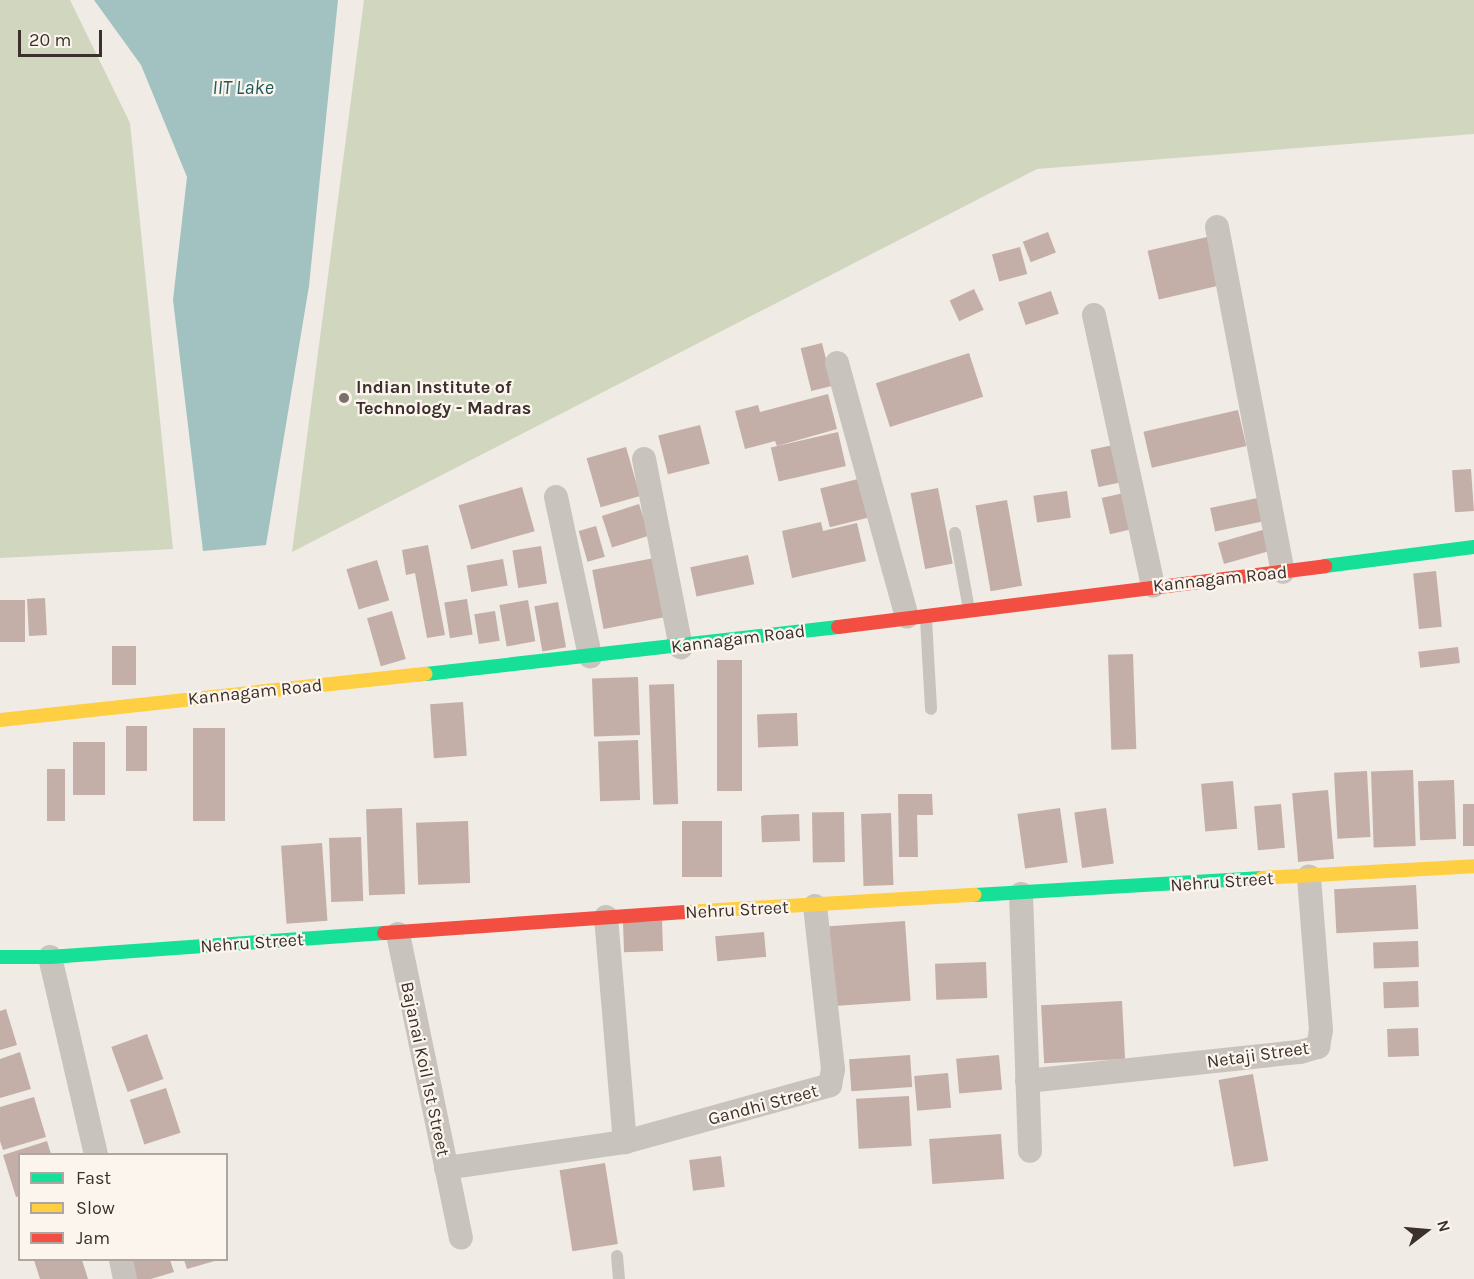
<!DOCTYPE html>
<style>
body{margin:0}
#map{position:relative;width:1474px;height:1279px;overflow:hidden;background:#f0ebe5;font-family:Karla,sans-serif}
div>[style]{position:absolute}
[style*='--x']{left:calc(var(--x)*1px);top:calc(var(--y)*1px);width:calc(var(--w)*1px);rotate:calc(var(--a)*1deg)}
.green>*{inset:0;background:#d1d6bf}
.water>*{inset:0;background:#a1c2c1}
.building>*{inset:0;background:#c3afa7;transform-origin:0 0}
.lane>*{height:12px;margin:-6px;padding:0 6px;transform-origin:6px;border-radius:6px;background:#c9c3be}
.street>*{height:24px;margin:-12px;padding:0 12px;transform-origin:12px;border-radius:12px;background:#c9c3be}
.fast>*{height:14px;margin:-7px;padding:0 7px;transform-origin:7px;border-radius:7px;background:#16e098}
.slow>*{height:14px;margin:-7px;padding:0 7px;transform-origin:7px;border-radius:7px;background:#ffcf43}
.jam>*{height:14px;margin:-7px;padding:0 7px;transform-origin:7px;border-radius:7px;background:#f24e42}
.dots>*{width:16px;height:16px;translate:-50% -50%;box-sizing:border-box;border:3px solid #fbf5ee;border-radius:50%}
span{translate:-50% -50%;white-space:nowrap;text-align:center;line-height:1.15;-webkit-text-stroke:4.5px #fbf5ee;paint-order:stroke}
.poi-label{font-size:18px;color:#3b302b;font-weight:700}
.left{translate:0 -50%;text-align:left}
.street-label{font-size:18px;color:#3b302b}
.water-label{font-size:20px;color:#1f5a5e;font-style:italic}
.legend{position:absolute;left:18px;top:1153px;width:210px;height:108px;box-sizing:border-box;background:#fbf5ee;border:2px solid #aea6a0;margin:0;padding:8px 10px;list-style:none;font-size:18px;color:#3b302b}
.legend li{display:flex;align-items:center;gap:12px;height:30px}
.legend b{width:30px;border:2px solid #aea6a0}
.north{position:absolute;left:1396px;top:1201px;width:60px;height:60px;-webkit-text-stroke:4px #fbf5ee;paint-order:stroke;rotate:74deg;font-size:16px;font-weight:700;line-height:24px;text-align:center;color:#3b302b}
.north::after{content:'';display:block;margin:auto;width:21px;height:27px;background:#3b302b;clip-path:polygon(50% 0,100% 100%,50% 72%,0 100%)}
.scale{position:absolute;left:18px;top:30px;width:84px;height:27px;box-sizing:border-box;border:3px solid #3b302b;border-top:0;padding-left:8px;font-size:18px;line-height:21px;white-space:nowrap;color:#3b302b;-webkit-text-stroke:4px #fbf5ee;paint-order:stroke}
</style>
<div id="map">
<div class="green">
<i style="clip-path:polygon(0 0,70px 0,130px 123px,173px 549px,0 558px)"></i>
<i style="clip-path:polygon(364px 0,1474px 0,1474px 134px,1037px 169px,292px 552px)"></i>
</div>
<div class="water">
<i style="clip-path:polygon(94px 0,338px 0,309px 286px,266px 545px,203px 551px,173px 300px,187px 177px,141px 65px)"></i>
</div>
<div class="building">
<i style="left:1048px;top:232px;width:22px;height:27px;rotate:69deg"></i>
<i style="left:1207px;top:237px;width:50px;height:61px;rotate:77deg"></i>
<i style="left:1020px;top:247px;width:28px;height:29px;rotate:75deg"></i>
<i style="left:974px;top:289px;width:23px;height:27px;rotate:65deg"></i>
<i style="left:1051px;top:291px;width:24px;height:35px;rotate:71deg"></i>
<i style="left:822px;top:343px;width:44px;height:22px;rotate:76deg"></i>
<i style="left:969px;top:353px;width:46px;height:98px;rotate:72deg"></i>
<i style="clip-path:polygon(828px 394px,837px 429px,777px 446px,775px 441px,745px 449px,735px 411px,758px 405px,760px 412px)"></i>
<i style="left:1238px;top:410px;width:37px;height:97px;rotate:77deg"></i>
<i style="left:700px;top:425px;width:40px;height:43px;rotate:76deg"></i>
<i style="left:838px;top:432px;width:35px;height:69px;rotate:77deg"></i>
<i style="left:1118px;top:444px;width:38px;height:28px;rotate:78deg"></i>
<i style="left:626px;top:447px;width:51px;height:41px;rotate:74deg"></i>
<i style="left:1471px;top:469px;width:42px;height:19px;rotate:86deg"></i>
<i style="left:858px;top:479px;width:40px;height:39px;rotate:76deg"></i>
<i style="left:522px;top:487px;width:46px;height:66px;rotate:74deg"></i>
<i style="left:938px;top:488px;width:77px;height:28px;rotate:79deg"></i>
<i style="left:1067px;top:491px;width:27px;height:34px;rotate:82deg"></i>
<i style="left:1128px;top:492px;width:37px;height:27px;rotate:77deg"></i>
<i style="left:1262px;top:497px;width:24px;height:53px;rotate:78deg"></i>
<i style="left:1007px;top:500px;width:87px;height:32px;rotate:80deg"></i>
<i style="left:639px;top:504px;width:33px;height:39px;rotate:72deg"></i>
<i style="clip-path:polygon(821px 522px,823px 531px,857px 523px,866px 561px,792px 578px,782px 531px)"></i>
<i style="left:596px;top:526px;width:32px;height:18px;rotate:74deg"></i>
<i style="left:1266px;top:529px;width:22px;height:50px;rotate:74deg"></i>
<i style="clip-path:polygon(428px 545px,445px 635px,427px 638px,415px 573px,406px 575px,402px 550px)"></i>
<i style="left:541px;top:546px;width:38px;height:29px;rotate:81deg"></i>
<i style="left:748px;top:555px;width:30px;height:59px;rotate:78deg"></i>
<i style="left:654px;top:558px;width:60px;height:63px;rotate:79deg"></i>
<i style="left:503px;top:559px;width:27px;height:37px;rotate:80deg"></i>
<i style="left:377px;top:560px;width:42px;height:32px;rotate:73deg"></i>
<i style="left:1436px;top:571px;width:56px;height:23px;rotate:84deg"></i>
<i style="left:45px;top:598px;width:37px;height:18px;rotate:87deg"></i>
<i style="left:467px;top:599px;width:36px;height:23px;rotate:81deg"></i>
<i style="left:0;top:600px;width:25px;height:42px"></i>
<i style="left:528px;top:600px;width:42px;height:29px;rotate:80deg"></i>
<i style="left:558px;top:602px;width:46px;height:24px;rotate:80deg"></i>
<i style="left:392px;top:611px;width:50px;height:26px;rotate:74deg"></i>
<i style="left:495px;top:611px;width:30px;height:21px;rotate:81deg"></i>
<i style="left:136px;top:646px;width:39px;height:24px;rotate:90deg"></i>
<i style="left:1458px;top:647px;width:16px;height:40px;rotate:83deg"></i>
<i style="left:1133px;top:654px;width:95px;height:25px;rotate:88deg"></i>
<i style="left:717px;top:660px;width:25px;height:131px"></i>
<i style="left:638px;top:677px;width:58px;height:46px;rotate:88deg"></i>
<i style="left:674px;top:684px;width:120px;height:25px;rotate:88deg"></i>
<i style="left:463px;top:702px;width:54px;height:33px;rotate:86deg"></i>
<i style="left:797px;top:713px;width:33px;height:40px;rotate:88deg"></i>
<i style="left:126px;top:726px;width:21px;height:45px"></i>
<i style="left:193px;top:728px;width:32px;height:93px"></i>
<i style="left:638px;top:740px;width:60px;height:40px;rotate:88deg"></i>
<i style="left:73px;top:742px;width:32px;height:53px"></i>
<i style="left:47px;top:769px;width:18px;height:52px"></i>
<i style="left:1413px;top:770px;width:76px;height:42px;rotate:88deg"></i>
<i style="left:1367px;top:771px;width:66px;height:33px;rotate:87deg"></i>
<i style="left:1454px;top:780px;width:59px;height:36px;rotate:88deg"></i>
<i style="left:1233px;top:781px;width:48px;height:32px;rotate:85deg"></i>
<i style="left:1328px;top:790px;width:69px;height:36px;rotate:85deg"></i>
<i style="clip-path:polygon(898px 794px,932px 794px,933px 815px,917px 815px,918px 857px,899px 857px)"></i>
<i style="left:1281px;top:804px;width:44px;height:27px;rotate:85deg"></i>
<i style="left:1463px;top:804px;width:11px;height:42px"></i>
<i style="left:402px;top:808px;width:86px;height:36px;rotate:88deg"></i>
<i style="left:1060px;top:808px;width:55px;height:43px;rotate:82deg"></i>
<i style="left:1106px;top:808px;width:56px;height:32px;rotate:82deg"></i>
<i style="left:844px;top:812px;width:50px;height:32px;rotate:89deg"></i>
<i style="left:891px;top:813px;width:72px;height:30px;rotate:88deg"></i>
<i style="left:799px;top:814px;width:27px;height:38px;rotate:88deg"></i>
<i style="left:468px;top:821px;width:62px;height:52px;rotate:88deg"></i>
<i style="left:722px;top:821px;width:56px;height:40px;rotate:90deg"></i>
<i style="left:361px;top:837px;width:64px;height:32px;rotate:88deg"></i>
<i style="left:322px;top:843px;width:78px;height:41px;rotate:86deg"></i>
<i style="left:1416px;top:885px;width:44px;height:82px;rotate:87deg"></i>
<i style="left:662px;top:921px;width:30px;height:39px;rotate:88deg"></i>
<i style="left:905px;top:921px;width:80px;height:76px;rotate:86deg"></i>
<i style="left:764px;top:932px;width:25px;height:49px;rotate:85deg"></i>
<i style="left:1418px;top:941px;width:26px;height:45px;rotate:88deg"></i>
<i style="left:986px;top:962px;width:36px;height:51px;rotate:88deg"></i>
<i style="left:1418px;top:981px;width:26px;height:35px;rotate:88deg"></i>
<i style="left:1122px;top:1001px;width:58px;height:81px;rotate:87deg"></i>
<i style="clip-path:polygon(6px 1009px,17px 1045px,0 1050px,0 1011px)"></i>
<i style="left:1418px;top:1028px;width:28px;height:31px;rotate:88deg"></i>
<i style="left:147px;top:1034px;width:48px;height:38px;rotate:70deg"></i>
<i style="clip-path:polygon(20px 1052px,31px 1089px,0 1098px,0 1059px)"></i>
<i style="left:910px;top:1055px;width:32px;height:61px;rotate:86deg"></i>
<i style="left:999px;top:1055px;width:35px;height:43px;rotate:85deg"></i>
<i style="left:948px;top:1073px;width:35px;height:34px;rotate:85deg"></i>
<i style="left:1253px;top:1074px;width:88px;height:35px;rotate:80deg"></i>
<i style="left:166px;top:1088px;width:47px;height:38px;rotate:72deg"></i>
<i style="left:909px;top:1096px;width:50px;height:53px;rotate:87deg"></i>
<i style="clip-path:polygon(34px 1097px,46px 1137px,3px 1150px,0 1141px,0 1107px)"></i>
<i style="left:1001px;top:1134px;width:45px;height:72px;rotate:86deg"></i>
<i style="clip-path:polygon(47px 1141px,51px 1154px,20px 1154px,20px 1196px,16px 1197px,3px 1155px)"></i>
<i style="left:721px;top:1156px;width:31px;height:32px;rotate:83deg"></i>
<i style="left:605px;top:1163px;width:82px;height:46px;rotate:81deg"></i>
<i style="clip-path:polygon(34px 1260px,82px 1260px,88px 1279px,40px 1279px)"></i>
<i style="clip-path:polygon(130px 1260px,170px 1260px,174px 1272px,151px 1279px,136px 1279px)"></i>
<i style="clip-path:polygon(184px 1260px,218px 1260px,187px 1269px)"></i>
</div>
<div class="lane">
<i style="--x:955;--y:533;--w:77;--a:79.6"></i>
<i style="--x:926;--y:619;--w:90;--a:86.8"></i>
<i style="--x:617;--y:1256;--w:23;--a:85"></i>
</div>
<div class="street">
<i style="--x:1217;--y:227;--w:351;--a:79.2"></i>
<i style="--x:1094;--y:315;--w:277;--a:77.7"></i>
<i style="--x:837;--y:363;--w:263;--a:74.6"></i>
<i style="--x:644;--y:459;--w:192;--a:78.9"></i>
<i style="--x:556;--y:497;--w:163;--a:77.9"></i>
<i style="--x:1021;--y:894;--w:257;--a:88"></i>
<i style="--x:606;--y:917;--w:226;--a:85.2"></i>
<i style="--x:398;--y:934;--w:310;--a:78.3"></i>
<i style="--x:50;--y:957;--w:202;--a:76.9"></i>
<i style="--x:1027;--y:1081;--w:275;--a:-6.1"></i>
<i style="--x:1300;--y:1052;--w:19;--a:-16"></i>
<i style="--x:1318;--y:1047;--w:17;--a:-80"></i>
<i style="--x:1321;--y:1030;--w:154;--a:-94.5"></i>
<i style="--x:446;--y:1168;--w:181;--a:-8.3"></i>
<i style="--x:625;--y:1142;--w:213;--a:-15.5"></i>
<i style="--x:830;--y:1085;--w:16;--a:-79"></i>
<i style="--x:833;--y:1069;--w:164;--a:-96.3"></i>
<i style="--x:121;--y:1260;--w:19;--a:78"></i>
</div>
<div class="fast">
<i style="--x:1325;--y:566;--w:150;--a:-7.3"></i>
<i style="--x:426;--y:674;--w:415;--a:-6.5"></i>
<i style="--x:975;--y:895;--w:288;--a:-3.4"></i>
<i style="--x:0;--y:957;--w:50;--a:0"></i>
<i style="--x:50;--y:957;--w:335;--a:-4.1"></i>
</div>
<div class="slow">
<i style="--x:0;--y:720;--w:428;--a:-6.2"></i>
<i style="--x:1262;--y:878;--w:212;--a:-3.2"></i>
<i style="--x:685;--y:912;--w:290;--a:-3.4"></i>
</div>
<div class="jam">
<i style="--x:838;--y:627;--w:491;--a:-7.1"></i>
<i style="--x:384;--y:933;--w:302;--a:-4"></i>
</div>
<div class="dots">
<i style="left:344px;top:398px;background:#7a716c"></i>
</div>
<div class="poi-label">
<span class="left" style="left:356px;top:398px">Indian Institute of<br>Technology - Madras</span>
</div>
<div class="street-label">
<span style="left:1220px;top:579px;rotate:-6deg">Kannagam Road</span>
<span style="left:738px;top:639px;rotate:-7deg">Kannagam Road</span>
<span style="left:255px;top:692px;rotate:-6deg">Kannagam Road</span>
<span style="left:1222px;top:882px;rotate:-4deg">Nehru Street</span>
<span style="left:737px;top:910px;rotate:-3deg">Nehru Street</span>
<span style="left:252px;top:943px;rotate:-4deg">Nehru Street</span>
<span style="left:1258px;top:1055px;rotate:-8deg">Netaji Street</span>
<span style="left:425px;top:1069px;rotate:78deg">Bajanai Koil 1st Street</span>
<span style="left:763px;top:1105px;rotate:-15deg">Gandhi Street</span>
</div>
<div class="water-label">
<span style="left:243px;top:87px">IIT Lake</span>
</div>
<ul class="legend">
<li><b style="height:8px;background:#16e098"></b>Fast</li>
<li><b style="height:8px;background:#ffcf43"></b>Slow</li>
<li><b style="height:8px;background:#f24e42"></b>Jam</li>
</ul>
<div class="north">N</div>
<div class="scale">20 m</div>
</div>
